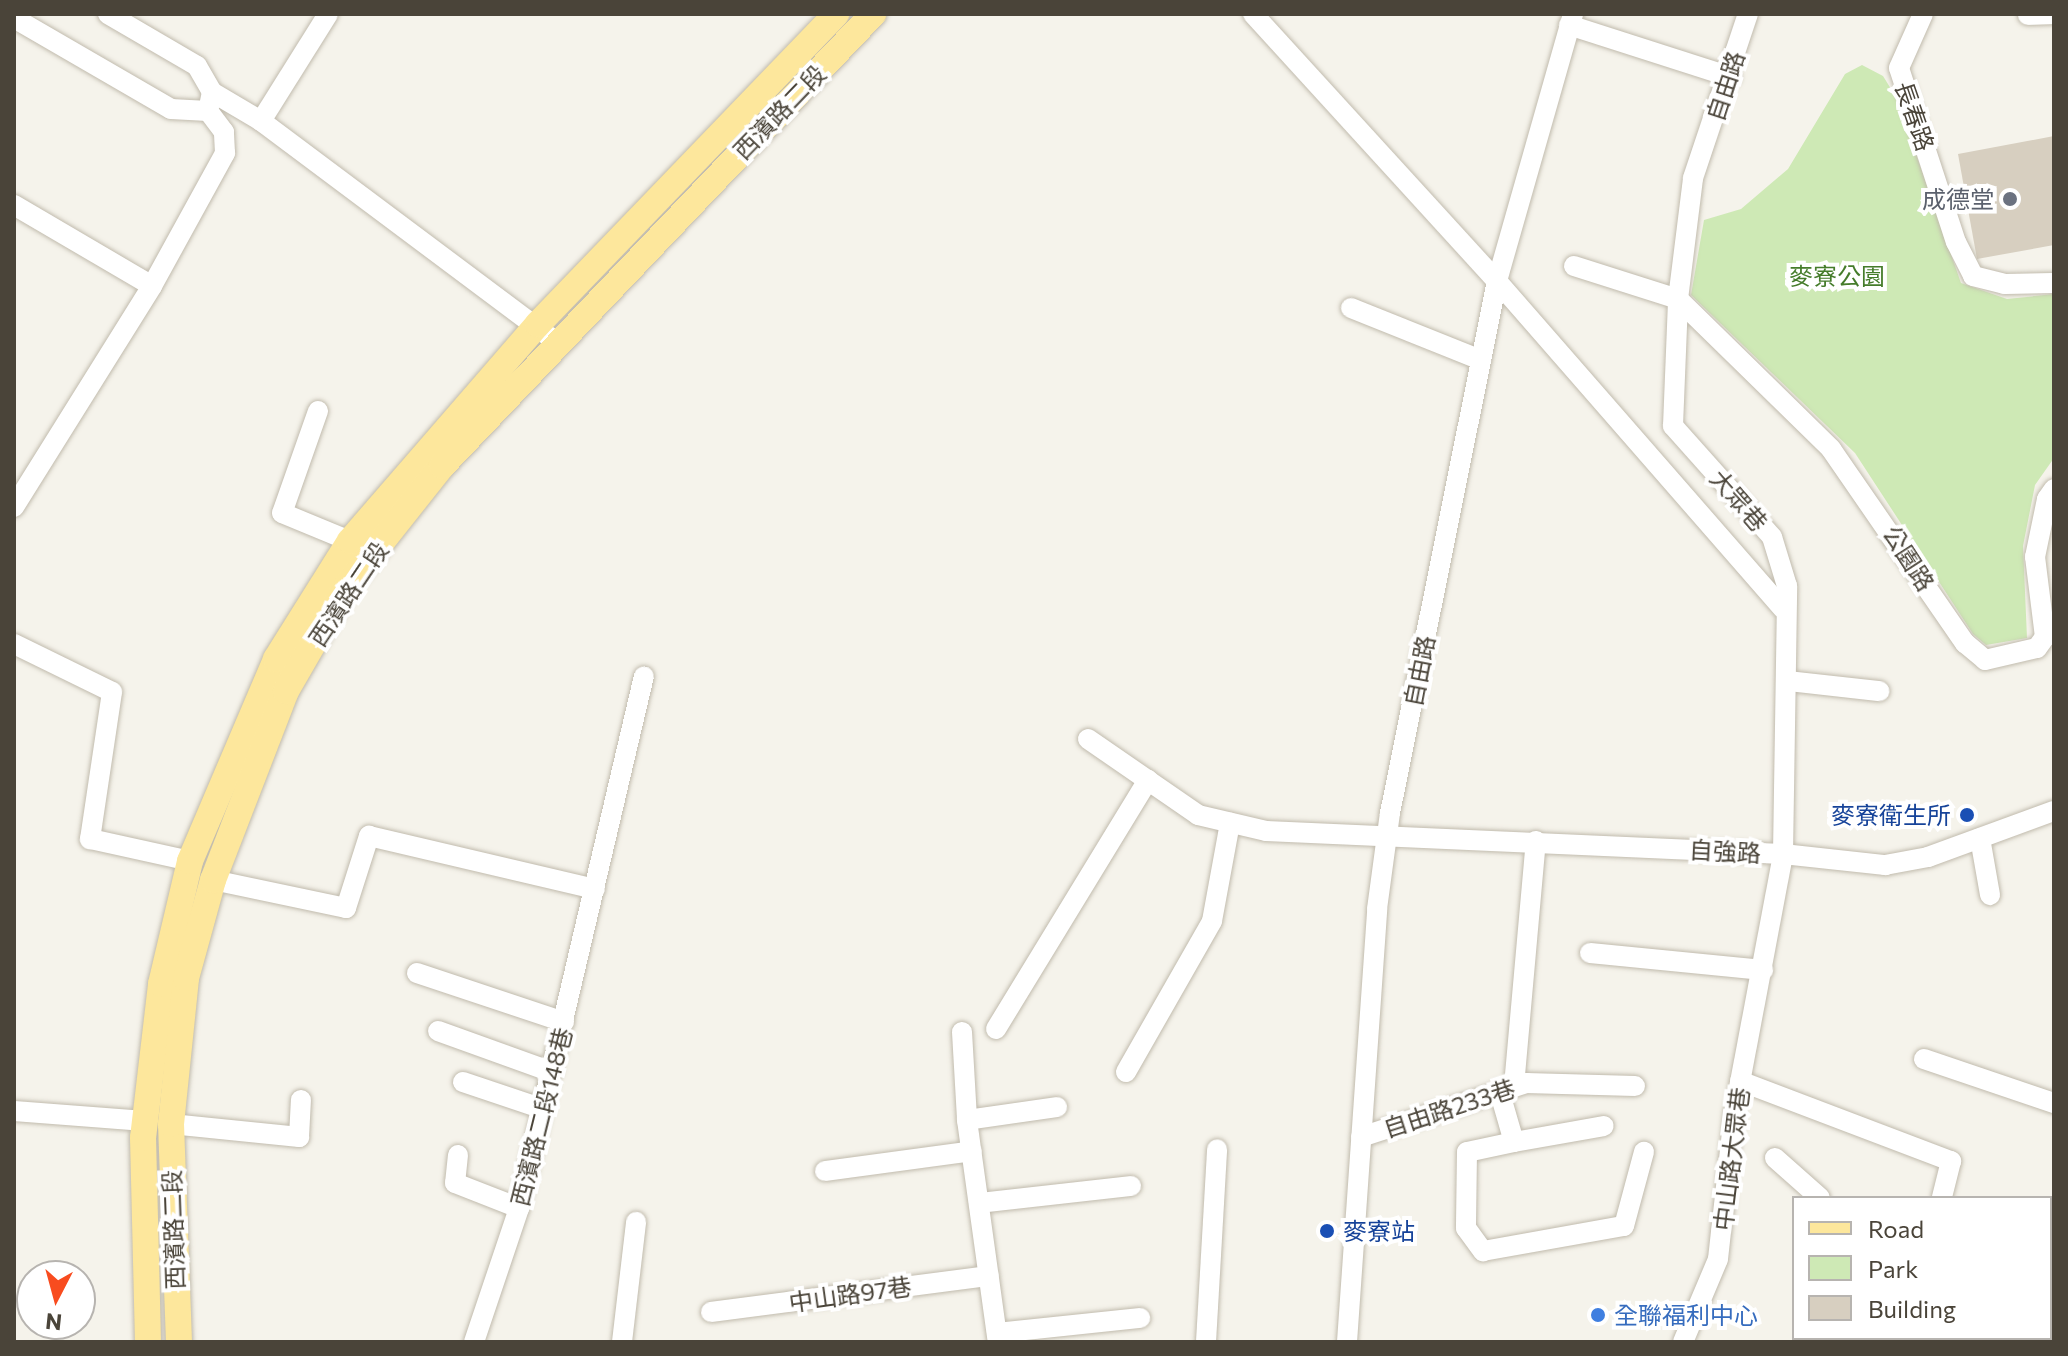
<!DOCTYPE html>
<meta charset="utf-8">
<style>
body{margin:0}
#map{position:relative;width:2068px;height:1356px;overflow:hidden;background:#f5f3eb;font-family:Commissioner,"Noto Sans TC",sans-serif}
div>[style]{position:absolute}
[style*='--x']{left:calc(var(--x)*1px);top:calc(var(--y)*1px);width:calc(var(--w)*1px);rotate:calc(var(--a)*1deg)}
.green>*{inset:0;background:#cee9b5}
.building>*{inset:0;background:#d7cfc0}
.roads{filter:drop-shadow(0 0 2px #c1bbad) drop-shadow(0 0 2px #c1bbad)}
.minor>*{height:20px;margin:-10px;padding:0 10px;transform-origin:10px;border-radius:10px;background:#fff}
.major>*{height:26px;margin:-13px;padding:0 13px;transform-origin:13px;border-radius:13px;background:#fde79c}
.dots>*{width:22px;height:22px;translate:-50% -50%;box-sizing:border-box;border:4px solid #fff;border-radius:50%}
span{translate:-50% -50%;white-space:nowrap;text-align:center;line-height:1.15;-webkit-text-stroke:8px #fff;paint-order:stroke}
.street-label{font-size:24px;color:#4a4439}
.worship-label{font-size:24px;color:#5b616d}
.right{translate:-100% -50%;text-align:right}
.park-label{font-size:24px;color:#457c2b}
.transit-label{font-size:24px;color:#164399}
.left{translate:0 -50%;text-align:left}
.shop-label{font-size:24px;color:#366cbe}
.frame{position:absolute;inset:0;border:16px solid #4a4439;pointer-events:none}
.legend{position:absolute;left:1792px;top:1196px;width:260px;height:144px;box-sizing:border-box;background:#fff;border:2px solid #b7b4b0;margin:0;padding:10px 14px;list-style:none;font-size:24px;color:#4a4439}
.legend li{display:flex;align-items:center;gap:16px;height:40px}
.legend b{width:40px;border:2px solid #b7b4b0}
.north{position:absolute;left:16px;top:1260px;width:80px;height:80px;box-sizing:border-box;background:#fff;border:2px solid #b7b4b0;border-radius:50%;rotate:186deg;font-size:22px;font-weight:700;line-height:32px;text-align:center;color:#4a4439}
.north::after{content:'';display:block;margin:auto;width:28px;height:36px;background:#f84c1f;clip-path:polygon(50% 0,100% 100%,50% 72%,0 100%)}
</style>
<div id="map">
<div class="green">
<i style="clip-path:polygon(1862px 65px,1883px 76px,1896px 97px,1961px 283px,2007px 299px,2054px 294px,2054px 458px,2035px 485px,2023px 546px,2027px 638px,1986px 645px,1973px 634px,1855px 453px,1691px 295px,1704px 220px,1741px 209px,1788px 169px,1845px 74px)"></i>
</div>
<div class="building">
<i style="clip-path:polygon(2054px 136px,2054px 245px,1977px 259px,1958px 154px)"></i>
</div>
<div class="roads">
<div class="minor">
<i style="--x:108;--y:14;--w:103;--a:30.3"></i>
<i style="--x:197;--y:66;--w:30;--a:60"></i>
<i style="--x:212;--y:92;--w:57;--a:30.6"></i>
<i style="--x:261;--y:121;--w:371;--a:36.8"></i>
<i style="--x:1253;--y:14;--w:362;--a:47.6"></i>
<i style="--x:1497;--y:281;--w:435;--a:48.9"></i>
<i style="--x:1923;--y:14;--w:59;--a:114"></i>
<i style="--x:1899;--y:68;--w:183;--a:71.9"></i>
<i style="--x:1956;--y:242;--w:38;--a:63"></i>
<i style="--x:1973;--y:276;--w:32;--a:14"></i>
<i style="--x:2004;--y:284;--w:50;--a:-1.1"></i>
<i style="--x:2028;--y:15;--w:26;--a:-2"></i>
<i style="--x:14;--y:18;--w:181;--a:30.1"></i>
<i style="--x:171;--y:109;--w:37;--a:3"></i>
<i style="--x:1569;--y:25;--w:170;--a:17.8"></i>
<i style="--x:261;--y:121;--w:126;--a:-57.9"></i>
<i style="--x:14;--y:205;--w:160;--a:30.4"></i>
<i style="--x:1574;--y:266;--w:109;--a:17.6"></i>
<i style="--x:1678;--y:299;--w:214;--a:44.4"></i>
<i style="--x:1831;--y:449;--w:236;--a:55.4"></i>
<i style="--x:1965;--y:643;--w:26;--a:40"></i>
<i style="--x:1985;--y:660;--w:53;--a:-13"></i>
<i style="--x:2037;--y:648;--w:14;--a:-54"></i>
<i style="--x:2045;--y:637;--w:81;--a:-97.1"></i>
<i style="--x:2035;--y:557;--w:59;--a:-78.3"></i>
<i style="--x:2047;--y:499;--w:12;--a:-55"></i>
<i style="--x:1351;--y:308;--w:140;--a:21.8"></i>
<i style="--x:318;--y:411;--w:108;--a:109.4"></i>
<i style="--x:282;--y:513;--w:74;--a:22.4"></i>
<i style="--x:14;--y:507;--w:261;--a:-58"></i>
<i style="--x:152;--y:286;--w:152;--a:-61.2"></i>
<i style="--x:225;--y:153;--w:21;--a:-93"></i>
<i style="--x:224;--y:132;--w:26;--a:-127"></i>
<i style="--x:208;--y:111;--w:19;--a:-78"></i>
<i style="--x:14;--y:644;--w:109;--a:26.1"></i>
<i style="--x:112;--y:692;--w:149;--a:98.5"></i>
<i style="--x:90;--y:839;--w:102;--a:12.4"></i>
<i style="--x:1788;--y:681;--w:92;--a:6.3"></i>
<i style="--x:1088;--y:739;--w:134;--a:34.6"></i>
<i style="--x:1198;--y:815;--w:70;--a:13.2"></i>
<i style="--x:1266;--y:831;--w:518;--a:2.55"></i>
<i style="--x:1783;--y:854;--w:103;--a:6.2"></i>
<i style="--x:1885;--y:865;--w:44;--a:-10.5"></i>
<i style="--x:1928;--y:857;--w:134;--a:-20.1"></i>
<i style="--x:1980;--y:838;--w:58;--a:80"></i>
<i style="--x:213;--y:880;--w:136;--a:11.9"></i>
<i style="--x:346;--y:908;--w:76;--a:-72.3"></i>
<i style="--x:369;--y:836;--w:232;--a:13.2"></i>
<i style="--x:1590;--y:953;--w:174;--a:5.6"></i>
<i style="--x:417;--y:973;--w:155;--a:18.4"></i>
<i style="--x:996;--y:1029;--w:292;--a:-58.6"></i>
<i style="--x:438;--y:1031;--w:121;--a:19.8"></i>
<i style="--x:962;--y:1032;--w:88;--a:86.7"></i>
<i style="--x:967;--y:1120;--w:224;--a:82.1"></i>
<i style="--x:1924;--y:1059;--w:137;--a:18.7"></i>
<i style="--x:1126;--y:1072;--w:174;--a:-60.3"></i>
<i style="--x:1212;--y:921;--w:100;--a:-79.6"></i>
<i style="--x:1740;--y:1081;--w:226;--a:20.8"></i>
<i style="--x:1951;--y:1161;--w:38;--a:104"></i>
<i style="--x:463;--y:1082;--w:84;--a:18.6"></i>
<i style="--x:1514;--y:1086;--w:246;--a:-84.9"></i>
<i style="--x:1499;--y:1090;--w:54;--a:73.9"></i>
<i style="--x:1514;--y:1142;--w:91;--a:-10.1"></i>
<i style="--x:14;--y:1111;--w:131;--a:4.4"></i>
<i style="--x:967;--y:1120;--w:91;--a:-8.2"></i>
<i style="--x:171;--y:1124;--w:129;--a:5.8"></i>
<i style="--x:299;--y:1137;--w:37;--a:-87"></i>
<i style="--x:1361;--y:1137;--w:174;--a:-18.1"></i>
<i style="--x:1526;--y:1083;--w:109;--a:1.6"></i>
<i style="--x:1514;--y:1142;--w:48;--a:168"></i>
<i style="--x:1467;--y:1152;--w:76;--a:90.8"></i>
<i style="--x:1466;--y:1228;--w:29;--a:54"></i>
<i style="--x:1483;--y:1251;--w:143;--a:-10.1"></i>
<i style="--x:1624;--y:1226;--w:77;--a:-74.9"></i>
<i style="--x:458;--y:1155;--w:28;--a:96"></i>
<i style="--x:455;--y:1183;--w:69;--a:21.3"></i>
<i style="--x:1775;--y:1158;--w:60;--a:41.6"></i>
<i style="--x:825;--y:1171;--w:148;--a:-7.7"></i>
<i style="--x:979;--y:1203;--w:153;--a:-6.4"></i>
<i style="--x:2050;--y:1257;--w:9;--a:-63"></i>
<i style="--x:711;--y:1312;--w:280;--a:-7.4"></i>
<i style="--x:997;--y:1333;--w:144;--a:-6"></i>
<i style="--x:1981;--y:1338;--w:6;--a:45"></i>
<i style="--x:474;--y:1342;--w:141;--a:-71.4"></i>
<i style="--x:519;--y:1208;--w:546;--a:-76.78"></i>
<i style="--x:622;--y:1342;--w:121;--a:-83.3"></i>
<i style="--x:1206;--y:1342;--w:193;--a:-86.7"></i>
<i style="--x:1347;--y:1342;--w:434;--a:-86"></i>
<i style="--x:1377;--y:909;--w:97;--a:-82.3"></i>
<i style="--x:1390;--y:813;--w:543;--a:-78.63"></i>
<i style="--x:1497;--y:281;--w:278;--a:-74.1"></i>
<i style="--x:1683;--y:1342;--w:90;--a:-67.1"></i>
<i style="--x:1718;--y:1259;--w:146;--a:-83.7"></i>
<i style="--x:1734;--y:1114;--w:265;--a:-79.3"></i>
<i style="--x:1783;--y:854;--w:268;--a:-89.1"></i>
<i style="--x:1787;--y:586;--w:51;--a:-107"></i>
<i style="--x:1772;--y:537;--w:149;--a:-131.7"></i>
<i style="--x:1673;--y:426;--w:127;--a:-87.7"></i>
<i style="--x:1678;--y:299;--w:122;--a:-82.9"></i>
<i style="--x:1693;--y:178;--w:173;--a:-71.5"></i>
<i style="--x:2008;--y:1342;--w:4;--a:-63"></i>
</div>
<div class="major">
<i style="--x:148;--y:1342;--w:204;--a:-91.4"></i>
<i style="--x:143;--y:1138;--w:155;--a:-83.3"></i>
<i style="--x:161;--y:984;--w:126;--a:-76.7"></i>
<i style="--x:190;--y:861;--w:220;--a:-66.9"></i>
<i style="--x:276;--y:659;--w:139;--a:-57.9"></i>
<i style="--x:350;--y:541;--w:287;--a:-49.1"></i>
<i style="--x:538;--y:324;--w:430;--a:-46.1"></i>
<i style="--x:179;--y:1342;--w:218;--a:-92.1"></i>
<i style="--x:171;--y:1124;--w:147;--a:-84.1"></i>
<i style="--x:186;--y:978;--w:102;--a:-74.6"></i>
<i style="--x:213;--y:880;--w:203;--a:-68.9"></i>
<i style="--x:286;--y:691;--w:120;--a:-60"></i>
<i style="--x:346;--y:587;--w:154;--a:-51.6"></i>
<i style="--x:442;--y:466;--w:625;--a:-46.36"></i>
</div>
</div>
<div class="dots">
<i style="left:2010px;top:199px;background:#6b7280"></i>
<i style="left:1967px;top:815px;background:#1a4fb4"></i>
<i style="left:1327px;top:1231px;background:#1a4fb4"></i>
<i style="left:1598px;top:1315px;background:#3f7fe0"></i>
</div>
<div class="street-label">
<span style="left:1725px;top:86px;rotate:-72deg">自由路</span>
<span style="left:779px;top:112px;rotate:-46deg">西濱路二段</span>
<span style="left:1915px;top:116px;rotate:71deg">長春路</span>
<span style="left:1739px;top:500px;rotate:49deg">大眾巷</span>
<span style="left:1909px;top:558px;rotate:57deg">公園路</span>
<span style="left:348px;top:594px;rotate:-56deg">西濱路二段</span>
<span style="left:1419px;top:671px;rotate:-79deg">自由路</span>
<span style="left:1725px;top:851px;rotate:3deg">自強路</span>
<span style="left:1449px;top:1108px;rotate:-18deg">自由路233巷</span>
<span style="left:541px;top:1117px;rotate:-76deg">西濱路二段148巷</span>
<span style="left:1731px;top:1159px;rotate:-83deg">中山路大眾巷</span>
<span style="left:173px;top:1230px;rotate:-92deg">西濱路二段</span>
<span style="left:850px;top:1294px;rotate:-8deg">中山路97巷</span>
</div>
<div class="worship-label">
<span class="right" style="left:1994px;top:199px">成德堂</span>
</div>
<div class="park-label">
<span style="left:1837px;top:276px">麥寮公園</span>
</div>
<div class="transit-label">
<span class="right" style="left:1951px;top:815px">麥寮衛生所</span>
<span class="left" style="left:1343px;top:1231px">麥寮站</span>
</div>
<div class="shop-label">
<span class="left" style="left:1614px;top:1315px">全聯福利中心</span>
</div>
<div class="frame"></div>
<ul class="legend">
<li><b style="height:10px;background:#fde79c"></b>Road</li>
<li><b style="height:22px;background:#cee9b5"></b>Park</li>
<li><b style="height:22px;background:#d7cfc0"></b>Building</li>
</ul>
<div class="north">N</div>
</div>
